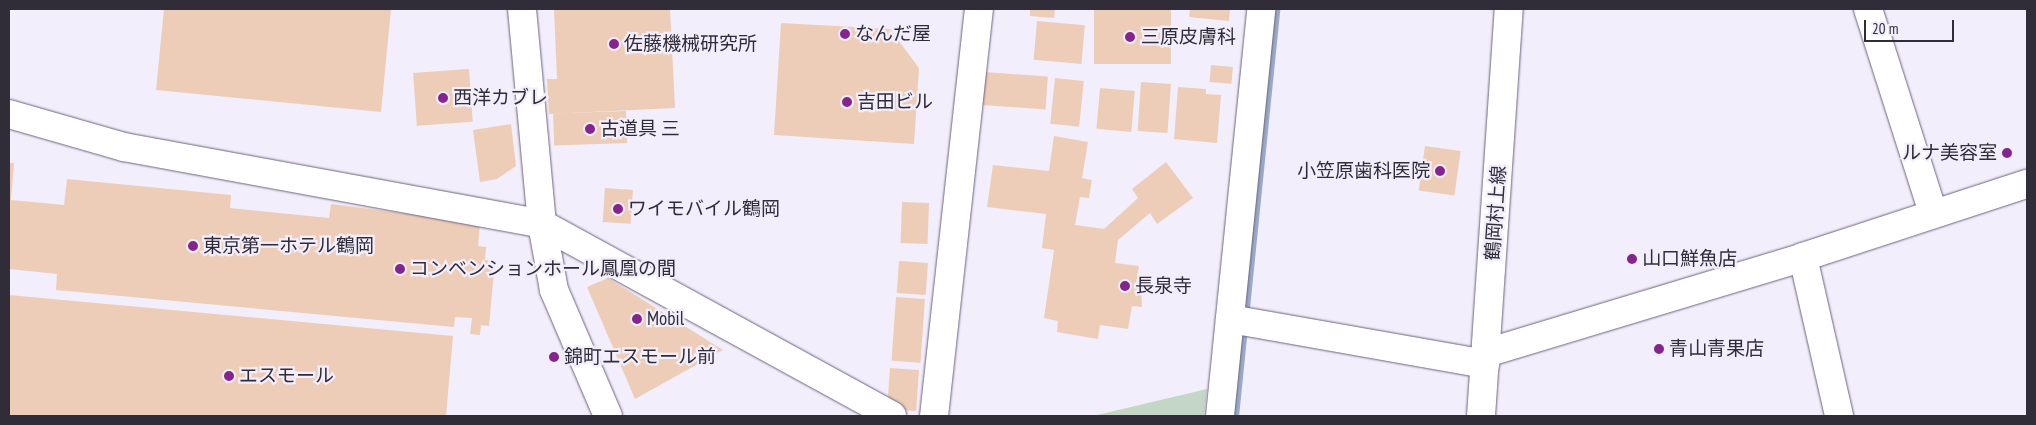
<!DOCTYPE html>
<meta charset="utf-8">
<style>
body{margin:0}
#map{position:relative;width:2036px;height:425px;overflow:hidden;background:#f2eefb;font-family:"PT Sans Narrow","Noto Sans JP",sans-serif}
div>[style]{position:absolute}
[style*='--x']{left:calc(var(--x)*1px);top:calc(var(--y)*1px);width:calc(var(--w)*1px);rotate:calc(var(--a)*1deg)}
.green>*{inset:0;background:#c4d7c6}
.stream>*{height:9px;margin:-4.5px;padding:0 4.5px;transform-origin:4.5px;border-radius:4.5px;background:#9aabc8}
.building>*{inset:0;background:#edcdb7;transform-origin:0 0}
.roads{filter:drop-shadow(0 0 1px #6c627f) drop-shadow(0 0 1px #6c627f)}
.minor>*{height:28px;margin:-14px;padding:0 14px;transform-origin:14px;border-radius:14px;background:#fff}
.tertiary>*{height:28px;margin:-14px;padding:0 14px;transform-origin:14px;border-radius:14px;background:#fff}
.secondary>*{height:28px;margin:-14px;padding:0 14px;transform-origin:14px;border-radius:14px;background:#fff}
.dots>*{width:14px;height:14px;translate:-50% -50%;box-sizing:border-box;border:2px solid #f2eefb;border-radius:50%}
span{translate:-50% -50%;white-space:nowrap;text-align:center;line-height:1.15;-webkit-text-stroke:4.5px #f2eefb;paint-order:stroke}
.poi-label{font-size:19px;color:#302c38}
.left{translate:0 -50%;text-align:left}
.right{translate:-100% -50%;text-align:right}
.street-label{font-size:19px;color:#302c38}
.frame{position:absolute;inset:0;border:10px solid #302c38;pointer-events:none}
.scale{position:absolute;left:1864px;top:20px;width:90px;height:22px;box-sizing:border-box;border:2px solid #302c38;border-top:0;padding-left:6px;font-size:15px;line-height:18px;white-space:nowrap;color:#302c38;-webkit-text-stroke:4px #f2eefb;paint-order:stroke}
</style>
<div id="map">
<div class="green">
<i style="clip-path:polygon(1207px 389px,1204px 416px,1093px 416px)"></i>
</div>
<div class="stream">
<i style="--x:1234;--y:416;--w:409;--a:-84.2"></i>
</div>
<div class="building">
<i style="clip-path:polygon(164px 9px,391px 9px,381px 112px,156px 90px)"></i>
<i style="clip-path:polygon(554px 9px,670px 9px,675px 108px,549px 114px,547px 79px,557px 79px)"></i>
<i style="clip-path:polygon(1030px 9px,1055px 9px,1054px 18px,1030px 16px)"></i>
<i style="left:1094px;top:9px;width:77px;height:55px"></i>
<i style="clip-path:polygon(1190px 9px,1230px 9px,1229px 21px,1189px 17px)"></i>
<i style="left:1037px;top:21px;width:48px;height:39px;rotate:5deg"></i>
<i style="clip-path:polygon(781px 23px,890px 29px,919px 68px,914px 144px,774px 135px)"></i>
<i style="left:1211px;top:65px;width:22px;height:17px;rotate:5deg"></i>
<i style="left:469px;top:69px;width:53px;height:56px;rotate:86deg"></i>
<i style="left:984px;top:72px;width:64px;height:33px;rotate:4deg"></i>
<i style="left:1055px;top:78px;width:29px;height:46px;rotate:6deg"></i>
<i style="left:1141px;top:82px;width:30px;height:49px;rotate:4deg"></i>
<i style="clip-path:polygon(1178px 87px,1206px 89px,1206px 94px,1221px 95px,1217px 143px,1174px 139px)"></i>
<i style="left:1100px;top:88px;width:35px;height:41px;rotate:5deg"></i>
<i style="left:626px;top:111px;width:32px;height:73px;rotate:88deg"></i>
<i style="clip-path:polygon(511px 124px,516px 166px,497px 179px,480px 182px,473px 130px)"></i>
<i style="clip-path:polygon(1054px 136px,1088px 142px,1082px 178px,1092px 180px,1089px 198px,1080px 197px,1075px 225px,1104px 229px,1138px 198px,1132px 189px,1166px 162px,1193px 198px,1157px 224px,1150px 213px,1118px 240px,1115px 263px,1139px 266px,1136px 284px,1141px 285px,1142px 307px,1132px 306px,1128px 329px,1100px 325px,1098px 339px,1057px 332px,1058px 321px,1044px 318px,1054px 250px,1042px 248px,1046px 214px,987px 207px,993px 165px,1049px 171px)"></i>
<i style="left:1425px;top:146px;width:36px;height:45px;rotate:8deg"></i>
<i style="clip-path:polygon(9px 163px,14px 163px,11px 200px,64px 205px,67px 179px,231px 195px,230px 208px,329px 218px,331px 204px,480px 223px,478px 246px,486px 247px,485px 260px,495px 261px,489px 326px,481px 325px,480px 335px,470px 334px,472px 318px,455px 317px,454px 327px,56px 290px,57px 274px,9px 269px)"></i>
<i style="left:605px;top:188px;width:28px;height:34px;rotate:4deg"></i>
<i style="left:902px;top:202px;width:27px;height:41px;rotate:2deg"></i>
<i style="left:899px;top:261px;width:29px;height:32px;rotate:4deg"></i>
<i style="clip-path:polygon(608px 278px,723px 350px,635px 399px,587px 287px)"></i>
<i style="clip-path:polygon(9px 295px,453px 336px,446px 416px,9px 416px)"></i>
<i style="left:896px;top:297px;width:29px;height:64px;rotate:4deg"></i>
<i style="left:890px;top:368px;width:29px;height:41px;rotate:4deg"></i>
</div>
<div class="roads">
<div class="minor">
<i style="--x:1868;--y:9;--w:214;--a:72.3"></i>
<i style="--x:9;--y:114;--w:120;--a:16"></i>
<i style="--x:124;--y:147;--w:425;--a:10.4"></i>
<i style="--x:542;--y:224;--w:399;--a:28.7"></i>
<i style="--x:1803;--y:257;--w:163;--a:77.2"></i>
<i style="--x:1230;--y:319;--w:259;--a:10"></i>
<i style="--x:1486;--y:353;--w:331;--a:-16.8"></i>
<i style="--x:1803;--y:257;--w:236;--a:-18.1"></i>
<i style="--x:934;--y:416;--w:409;--a:-83.7"></i>
<i style="--x:1220;--y:416;--w:409;--a:-84.2"></i>
</div>
<div class="tertiary">
<i style="--x:522;--y:9;--w:216;--a:84.7"></i>
<i style="--x:542;--y:224;--w:67;--a:79.7"></i>
<i style="--x:554;--y:290;--w:137;--a:66.8"></i>
</div>
<div class="secondary">
<i style="--x:1481;--y:416;--w:408;--a:-86.1"></i>
</div>
</div>
<div class="dots">
<i style="left:845px;top:34px;background:#86248d"></i>
<i style="left:1130px;top:37px;background:#86248d"></i>
<i style="left:614px;top:44px;background:#86248d"></i>
<i style="left:443px;top:98px;background:#86248d"></i>
<i style="left:847px;top:102px;background:#86248d"></i>
<i style="left:590px;top:129px;background:#86248d"></i>
<i style="left:2007px;top:153px;background:#86248d"></i>
<i style="left:1440px;top:171px;background:#86248d"></i>
<i style="left:618px;top:209px;background:#86248d"></i>
<i style="left:193px;top:246px;background:#86248d"></i>
<i style="left:1632px;top:259px;background:#86248d"></i>
<i style="left:400px;top:269px;background:#86248d"></i>
<i style="left:1125px;top:286px;background:#86248d"></i>
<i style="left:637px;top:319px;background:#86248d"></i>
<i style="left:1659px;top:349px;background:#86248d"></i>
<i style="left:554px;top:357px;background:#86248d"></i>
<i style="left:229px;top:376px;background:#86248d"></i>
</div>
<div class="poi-label">
<span class="left" style="left:855px;top:34px">なんだ屋</span>
<span class="left" style="left:1141px;top:37px">三原皮膚科</span>
<span class="left" style="left:624px;top:44px">佐藤機械研究所</span>
<span class="left" style="left:453px;top:98px">西洋カブレ</span>
<span class="left" style="left:857px;top:102px">吉田ビル</span>
<span class="left" style="left:600px;top:129px">古道具 三</span>
<span class="right" style="left:1997px;top:153px">ルナ美容室</span>
<span class="right" style="left:1430px;top:171px">小笠原歯科医院</span>
<span class="left" style="left:628px;top:209px">ワイモバイル鶴岡</span>
<span class="left" style="left:203px;top:246px">東京第一ホテル鶴岡</span>
<span class="left" style="left:1642px;top:259px">山口鮮魚店</span>
<span class="left" style="left:410px;top:269px">コンベンションホール鳳凰の間</span>
<span class="left" style="left:1135px;top:286px">長泉寺</span>
<span class="left" style="left:647px;top:319px">Mobil</span>
<span class="left" style="left:1669px;top:349px">青山青果店</span>
<span class="left" style="left:564px;top:357px">錦町エスモール前</span>
<span class="left" style="left:239px;top:376px">エスモール</span>
</div>
<div class="street-label">
<span style="left:1496px;top:213px;rotate:-86deg">鶴岡村上線</span>
</div>
<div class="frame"></div>
<div class="scale">20 m</div>
</div>
